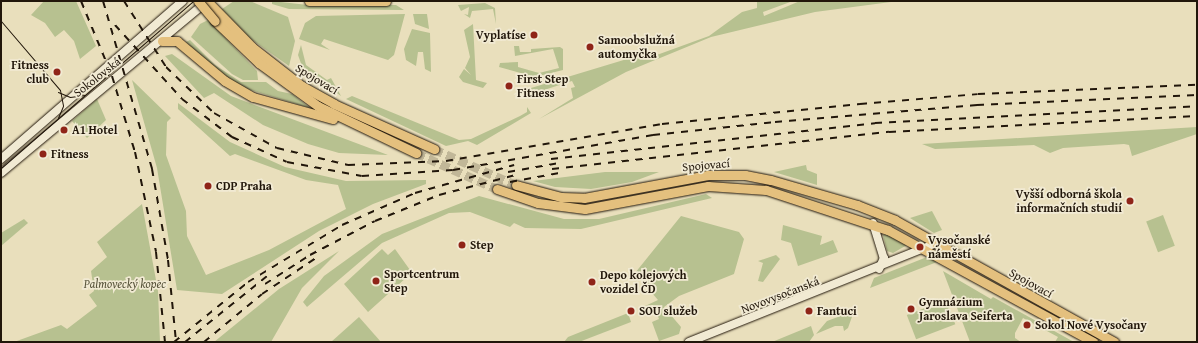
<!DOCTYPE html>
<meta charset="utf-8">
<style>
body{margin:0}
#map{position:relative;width:1198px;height:343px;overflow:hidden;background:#e9dfbc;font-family:"Gentium Book Plus",serif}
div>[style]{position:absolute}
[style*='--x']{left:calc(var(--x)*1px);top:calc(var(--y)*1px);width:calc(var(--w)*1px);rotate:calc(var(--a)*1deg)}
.green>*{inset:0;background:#b7c190;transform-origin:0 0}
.primary-tunnel>*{height:9px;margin-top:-4.5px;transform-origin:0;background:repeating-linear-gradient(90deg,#c1b798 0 9px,transparent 0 13.5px)}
.roads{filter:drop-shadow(0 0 1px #21160a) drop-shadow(0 0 1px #21160a)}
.secondary>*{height:8px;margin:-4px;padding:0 4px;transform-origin:4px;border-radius:4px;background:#f1ead3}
.primary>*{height:9px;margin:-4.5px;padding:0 4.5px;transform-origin:4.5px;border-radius:4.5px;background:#e4c07e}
.tram>*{height:1px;margin:-0.5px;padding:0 0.5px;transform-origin:0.5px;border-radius:0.5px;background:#21160a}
.rail>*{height:2px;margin-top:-1px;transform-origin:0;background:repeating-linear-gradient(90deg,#21160a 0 7px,transparent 0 14px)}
.bridges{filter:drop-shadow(0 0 1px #21160a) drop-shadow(0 0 1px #21160a)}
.primary-bridge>*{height:9px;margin:-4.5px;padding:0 4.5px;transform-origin:4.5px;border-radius:4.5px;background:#e4c07e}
.dots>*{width:11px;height:11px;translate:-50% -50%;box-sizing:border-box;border:2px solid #f1ead3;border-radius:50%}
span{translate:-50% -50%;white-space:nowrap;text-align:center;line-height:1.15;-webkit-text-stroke:3.5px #f1ead3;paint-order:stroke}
.poi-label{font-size:12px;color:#21160a;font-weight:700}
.right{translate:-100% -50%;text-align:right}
.left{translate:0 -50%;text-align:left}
.street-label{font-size:12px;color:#21160a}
.park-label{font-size:12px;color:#565239;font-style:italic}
.frame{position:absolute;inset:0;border:2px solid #21160a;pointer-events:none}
</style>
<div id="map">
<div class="green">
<i style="clip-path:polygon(44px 1px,76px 1px,96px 46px,80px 59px,74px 41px,64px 30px,55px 37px,45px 23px,31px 15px)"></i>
<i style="clip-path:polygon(234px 1px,250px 1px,288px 17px,295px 41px,289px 66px,251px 39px,222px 9px)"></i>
<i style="clip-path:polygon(272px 1px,308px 5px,396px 5px,404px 10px,289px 9px,272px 4px)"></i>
<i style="clip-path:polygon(757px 1px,793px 1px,763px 12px,764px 16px,800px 1px,891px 2px,815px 12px,711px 37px,626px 72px,539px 119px,573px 98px,571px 88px,575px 87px,572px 81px,544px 90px,546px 97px,539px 98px,529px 97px,531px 88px,627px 59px,653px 52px,654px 56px,709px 36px,742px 12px,757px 8px)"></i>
<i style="clip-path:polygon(485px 3px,495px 8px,496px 24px,493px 9px,472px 11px,470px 18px,464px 14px,468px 15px,469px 7px,461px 11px,458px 5px)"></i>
<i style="clip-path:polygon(405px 14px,394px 55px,388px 60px,324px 39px,321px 44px,330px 50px,299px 39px,305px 23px,316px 16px)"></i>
<i style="clip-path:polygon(413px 14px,427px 14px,429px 29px,415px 24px)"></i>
<i style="clip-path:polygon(208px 20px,257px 71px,258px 80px,243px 80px,232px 74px,191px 37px,200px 24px)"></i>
<i style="clip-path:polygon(473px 24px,476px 80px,487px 83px,483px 88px,463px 82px,459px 77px,464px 69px,471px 75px,465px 68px,470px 57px,464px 30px)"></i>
<i style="clip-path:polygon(412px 29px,430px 33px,431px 72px,425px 69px,423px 52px,418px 52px,416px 66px,406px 60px,404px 49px)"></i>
<i style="clip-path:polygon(190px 40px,215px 65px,241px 82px,266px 82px,278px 91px,292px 94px,310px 108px,241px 87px,209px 64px,186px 42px)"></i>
<i style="clip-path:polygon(301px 45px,306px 65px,327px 80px,331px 78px,341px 96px,303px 69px,298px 55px)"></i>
<i style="clip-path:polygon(514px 46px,519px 46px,520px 52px,531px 52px,531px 49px,560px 47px,563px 49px,563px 70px,535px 77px,499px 67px,500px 63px,518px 62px,518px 67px,539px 73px,559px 68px,553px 49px,515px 56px)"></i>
<i style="clip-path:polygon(172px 54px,231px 96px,388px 155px,339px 153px,308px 144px,263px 125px,214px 93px,204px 98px,165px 56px)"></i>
<i style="clip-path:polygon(132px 80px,171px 118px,167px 122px,166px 155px,186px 211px,187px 236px,206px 275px,269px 250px,346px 209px,338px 185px,306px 180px,235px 154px,230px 156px,178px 109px,178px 103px,230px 142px,285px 167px,346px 181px,426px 180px,426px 184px,373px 204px,319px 231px,222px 294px,177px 290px,157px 168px)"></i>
<i style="clip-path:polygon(352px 96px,459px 140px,471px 139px,520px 116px,527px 112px,527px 107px,531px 113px,477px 145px,468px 141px,446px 146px,346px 99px)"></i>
<i style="clip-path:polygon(97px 99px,106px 120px,87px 138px,72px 121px)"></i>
<i style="clip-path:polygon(1197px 127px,1197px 134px,1132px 156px,1129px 145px,1124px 144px,1063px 148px,1050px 153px,1034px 145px,935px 149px,922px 144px)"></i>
<i style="clip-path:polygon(806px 165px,807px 170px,817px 174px,817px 185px,774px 172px)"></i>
<i style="clip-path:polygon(605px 172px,659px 172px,632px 182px,591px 189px,555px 187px,533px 181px)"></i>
<i style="clip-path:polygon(706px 194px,712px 198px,581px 229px,525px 228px,514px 223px,510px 227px,470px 212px,449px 213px,382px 243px,307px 307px,303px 302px,324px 276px,382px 234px,479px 196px,564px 219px,599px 219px)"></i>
<i style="clip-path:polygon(142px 204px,158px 291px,160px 342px,14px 342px,61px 325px,67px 329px,97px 306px,89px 295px,94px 291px,91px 271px,107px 257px,97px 242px)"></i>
<i style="clip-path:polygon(932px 211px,942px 230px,934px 233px,910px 218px)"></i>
<i style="left:1163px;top:215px;width:33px;height:18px;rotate:69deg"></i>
<i style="clip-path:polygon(681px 216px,739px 232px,744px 239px,734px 274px,679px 296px,664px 307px,681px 327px,679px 334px,659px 341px,652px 322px,659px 319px,653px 305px,645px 306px,658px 300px,635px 273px)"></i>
<i style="clip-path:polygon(24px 219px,28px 223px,1px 246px,1px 233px)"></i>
<i style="clip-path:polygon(783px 225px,822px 236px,820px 245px,833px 240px,838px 252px,798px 266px,791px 243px,781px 240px)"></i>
<i style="clip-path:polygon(886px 234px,907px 245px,893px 253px,887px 251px,883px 235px)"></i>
<i style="clip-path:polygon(382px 249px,388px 255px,395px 249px,410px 270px,405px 274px,407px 277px,368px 312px,344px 284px)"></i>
<i style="clip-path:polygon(339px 251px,302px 288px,271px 342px,214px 342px,279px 289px)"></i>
<i style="clip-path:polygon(776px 255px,780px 259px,763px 282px,758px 281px,763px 263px,758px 261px)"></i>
<i style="clip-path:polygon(927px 257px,937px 262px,870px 288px,874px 278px)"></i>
<i style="clip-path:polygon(943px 271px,991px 299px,993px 297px,1074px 342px,1055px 342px,1058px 337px,1023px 318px,1015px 333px,1015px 338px,1021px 342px,970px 342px)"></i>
<i style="left:946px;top:300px;width:26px;height:42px;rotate:69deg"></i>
<i style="clip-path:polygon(854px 311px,848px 328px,844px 331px,843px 326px,835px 326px,816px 334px,827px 321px)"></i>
<i style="clip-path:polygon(628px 313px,631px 322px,579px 342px,564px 342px,568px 337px)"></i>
<i style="clip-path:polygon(359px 317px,381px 342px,331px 342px)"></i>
<i style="clip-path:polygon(811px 326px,814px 335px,809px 342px,772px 342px)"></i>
</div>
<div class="primary-tunnel">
<i style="--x:434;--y:149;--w:90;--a:23.7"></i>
<i style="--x:416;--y:153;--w:89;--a:24"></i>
</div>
<div class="roads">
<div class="secondary">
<i style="--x:1;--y:159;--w:241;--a:-41"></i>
<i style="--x:1;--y:173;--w:267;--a:-39.8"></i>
<i style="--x:873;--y:223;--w:37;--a:73"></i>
<i style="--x:884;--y:258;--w:12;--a:114"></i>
<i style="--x:689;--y:342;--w:267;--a:-21.8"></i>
</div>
<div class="primary">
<i style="--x:207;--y:1;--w:64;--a:45.6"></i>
<i style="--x:252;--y:47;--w:63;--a:38"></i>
<i style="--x:302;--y:86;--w:37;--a:29"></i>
<i style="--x:334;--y:104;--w:110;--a:24.2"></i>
<i style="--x:309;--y:1;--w:77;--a:0"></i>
<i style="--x:215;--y:21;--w:61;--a:43.7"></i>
<i style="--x:259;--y:63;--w:73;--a:36.1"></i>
<i style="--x:318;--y:106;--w:109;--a:25.6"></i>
<i style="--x:162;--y:41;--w:15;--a:0"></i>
<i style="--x:177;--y:41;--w:62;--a:39.8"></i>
<i style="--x:225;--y:81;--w:32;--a:30"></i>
<i style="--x:253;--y:97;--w:83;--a:15.4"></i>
<i style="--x:516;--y:185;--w:47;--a:14.9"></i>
<i style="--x:561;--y:197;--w:23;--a:2"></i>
<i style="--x:584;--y:198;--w:126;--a:-10.5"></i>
<i style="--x:708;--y:175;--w:37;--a:0"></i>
<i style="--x:745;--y:175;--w:26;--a:11"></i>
<i style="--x:771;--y:180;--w:90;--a:16.2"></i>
<i style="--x:857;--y:205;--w:41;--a:21.5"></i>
<i style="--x:895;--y:220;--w:251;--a:29.1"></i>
<i style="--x:497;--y:189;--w:43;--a:18.9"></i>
<i style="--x:538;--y:203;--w:47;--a:7.3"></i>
<i style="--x:585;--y:209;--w:125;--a:-10.6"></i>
<i style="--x:708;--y:186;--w:58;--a:3.9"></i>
<i style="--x:766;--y:190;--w:128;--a:18.2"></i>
<i style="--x:888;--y:230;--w:234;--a:28.6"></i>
</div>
</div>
<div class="tram">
<i style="--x:1;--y:21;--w:91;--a:49.5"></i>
<i style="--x:60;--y:90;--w:16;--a:79"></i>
<i style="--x:63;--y:106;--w:13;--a:113"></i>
<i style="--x:58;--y:92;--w:13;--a:23"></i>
<i style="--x:70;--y:97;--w:15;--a:-8"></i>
<i style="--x:1;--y:168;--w:254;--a:-41"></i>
</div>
<div class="rail">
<i style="--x:81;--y:1;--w:81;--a:67.5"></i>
<i style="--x:112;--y:76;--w:79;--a:73.2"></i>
<i style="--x:135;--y:152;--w:102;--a:78.1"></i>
<i style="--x:156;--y:252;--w:90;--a:84.3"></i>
<i style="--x:103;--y:1;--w:175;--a:73.7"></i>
<i style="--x:152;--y:169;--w:92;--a:80"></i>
<i style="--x:168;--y:260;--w:82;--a:84.4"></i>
<i style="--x:124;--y:1;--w:78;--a:57.5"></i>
<i style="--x:166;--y:67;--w:66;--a:43.8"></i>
<i style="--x:214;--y:113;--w:72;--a:29.1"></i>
<i style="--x:277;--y:148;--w:73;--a:13.5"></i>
<i style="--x:348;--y:165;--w:98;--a:-2.3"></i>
<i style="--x:446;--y:161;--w:219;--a:-9.7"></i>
<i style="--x:662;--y:124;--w:199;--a:-5.8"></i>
<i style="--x:860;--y:104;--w:118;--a:-4.8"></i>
<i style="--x:978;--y:94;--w:219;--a:-2.4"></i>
<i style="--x:115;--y:25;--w:100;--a:47.8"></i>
<i style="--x:182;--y:99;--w:63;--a:37.2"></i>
<i style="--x:232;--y:137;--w:60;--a:24.4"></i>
<i style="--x:287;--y:162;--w:76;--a:10.6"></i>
<i style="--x:362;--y:176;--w:91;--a:-3.8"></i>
<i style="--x:453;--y:170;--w:203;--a:-9.9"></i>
<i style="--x:653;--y:135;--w:123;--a:-6.1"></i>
<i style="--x:775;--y:122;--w:203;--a:-4.8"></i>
<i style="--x:977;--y:105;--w:220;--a:-2.6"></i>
<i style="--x:551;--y:159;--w:326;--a:-6.3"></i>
<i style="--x:875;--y:123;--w:322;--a:-3"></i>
<i style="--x:552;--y:169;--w:339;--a:-6.3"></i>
<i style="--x:889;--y:132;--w:308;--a:-3"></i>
<i style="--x:508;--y:172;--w:52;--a:-10"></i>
<i style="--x:510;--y:182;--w:50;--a:-10.4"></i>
<i style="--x:265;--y:284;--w:54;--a:-32.8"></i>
<i style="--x:310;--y:255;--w:73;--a:-27.6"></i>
<i style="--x:375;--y:221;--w:69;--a:-22.1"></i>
<i style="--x:439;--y:195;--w:80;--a:-14.6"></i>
<i style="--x:174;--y:342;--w:95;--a:-39"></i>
<i style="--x:248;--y:282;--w:110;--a:-31.2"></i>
<i style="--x:342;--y:225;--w:80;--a:-23.7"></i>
<i style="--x:415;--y:193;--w:103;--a:-15.8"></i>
<i style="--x:185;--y:342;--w:105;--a:-38.8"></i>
<i style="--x:204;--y:342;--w:75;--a:-39.6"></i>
<i style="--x:262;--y:294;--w:65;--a:-33.7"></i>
</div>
<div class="bridges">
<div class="primary-bridge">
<i style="--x:198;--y:1;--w:26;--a:50"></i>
</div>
</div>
<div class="dots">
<i style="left:534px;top:35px;background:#8f2418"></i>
<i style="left:590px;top:47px;background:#8f2418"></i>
<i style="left:57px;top:72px;background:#8f2418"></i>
<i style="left:509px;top:86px;background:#8f2418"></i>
<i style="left:64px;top:130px;background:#8f2418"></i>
<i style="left:43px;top:154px;background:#8f2418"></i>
<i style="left:208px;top:186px;background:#8f2418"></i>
<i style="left:1130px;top:201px;background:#8f2418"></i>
<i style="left:462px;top:245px;background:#8f2418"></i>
<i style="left:920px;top:247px;background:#8f2418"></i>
<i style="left:376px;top:281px;background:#8f2418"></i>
<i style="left:592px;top:282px;background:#8f2418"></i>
<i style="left:911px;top:309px;background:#8f2418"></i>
<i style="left:631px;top:311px;background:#8f2418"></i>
<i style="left:809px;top:311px;background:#8f2418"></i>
<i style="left:1027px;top:325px;background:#8f2418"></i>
</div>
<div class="poi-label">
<span class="right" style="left:526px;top:35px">Vyplatíse</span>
<span class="left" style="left:598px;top:47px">Samoobslužná<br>automyčka</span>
<span class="right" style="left:49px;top:72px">Fitness<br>club</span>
<span class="left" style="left:517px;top:86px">First Step<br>Fitness</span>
<span class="left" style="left:72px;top:130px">A1 Hotel</span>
<span class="left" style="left:51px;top:154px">Fitness</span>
<span class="left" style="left:216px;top:186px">CDP Praha</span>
<span class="right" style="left:1122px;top:201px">Vyšší odborná škola<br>informačních studií</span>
<span class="left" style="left:928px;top:247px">Vysočanské<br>náměstí</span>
<span class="left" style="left:470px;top:245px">Step</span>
<span class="left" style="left:384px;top:281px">Sportcentrum<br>Step</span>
<span class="left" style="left:600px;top:282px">Depo kolejových<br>vozidel ČD</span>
<span class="left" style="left:919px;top:309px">Gymnázium<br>Jaroslava Seiferta</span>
<span class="left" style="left:639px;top:311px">SOU služeb</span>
<span class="left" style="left:817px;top:311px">Fantuci</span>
<span class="left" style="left:1035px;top:325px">Sokol Nové Vysočany</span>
</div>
<div class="street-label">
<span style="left:97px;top:77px;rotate:-38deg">Sokolovská</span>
<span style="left:317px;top:79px;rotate:31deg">Spojovací</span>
<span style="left:706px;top:165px;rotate:-5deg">Spojovací</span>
<span style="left:1031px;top:283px;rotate:29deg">Spojovací</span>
<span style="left:780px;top:295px;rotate:-21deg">Novovysočanská</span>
</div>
<div class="park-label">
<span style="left:125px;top:284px">Palmovecký kopec</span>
</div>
<div class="frame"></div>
</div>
